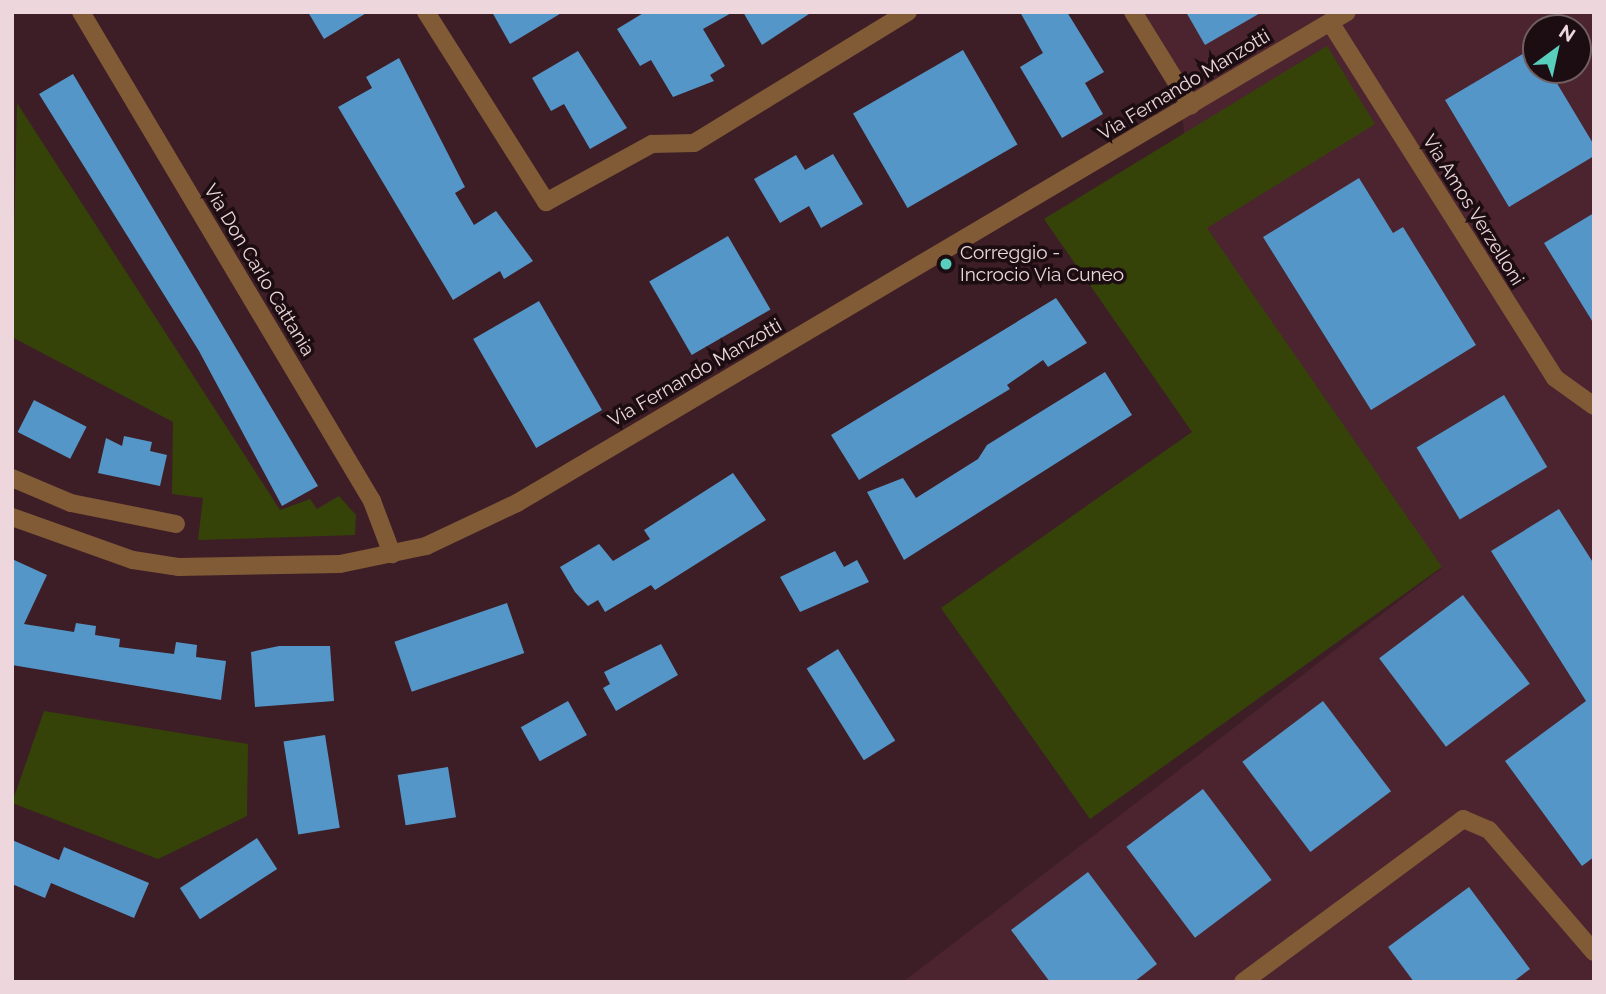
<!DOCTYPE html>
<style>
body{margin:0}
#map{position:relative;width:1606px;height:994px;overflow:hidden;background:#3d1e27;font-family:Raleway,sans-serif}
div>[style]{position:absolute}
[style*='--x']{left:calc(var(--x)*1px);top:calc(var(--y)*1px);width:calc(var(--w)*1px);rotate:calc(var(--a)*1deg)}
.built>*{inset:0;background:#4b242f}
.green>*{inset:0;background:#354309}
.building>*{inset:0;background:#5496c7;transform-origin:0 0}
.street>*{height:18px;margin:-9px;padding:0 9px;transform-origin:9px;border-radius:9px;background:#815a36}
.dots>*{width:19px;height:19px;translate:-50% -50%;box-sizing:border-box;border:4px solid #1b0d11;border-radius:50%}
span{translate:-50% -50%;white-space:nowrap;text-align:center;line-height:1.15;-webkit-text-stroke:7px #1b0d11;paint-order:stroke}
.street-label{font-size:19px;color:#edd7dc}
.poi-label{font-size:19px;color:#edd7dc}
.left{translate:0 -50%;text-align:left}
.frame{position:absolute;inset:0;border:14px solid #edd7dc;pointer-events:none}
.north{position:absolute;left:1522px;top:14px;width:70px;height:70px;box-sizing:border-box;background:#1b0d11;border:2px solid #6f5e62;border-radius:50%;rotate:33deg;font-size:19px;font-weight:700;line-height:28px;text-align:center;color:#edd7dc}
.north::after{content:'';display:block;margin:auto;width:24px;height:32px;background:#5acebd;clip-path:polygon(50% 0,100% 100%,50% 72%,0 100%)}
</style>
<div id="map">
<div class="built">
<i style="clip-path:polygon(evenodd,1126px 12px,1594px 12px,1594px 982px,903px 982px,1442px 568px,1194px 236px,1181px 101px,1126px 12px,1536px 28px,1578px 28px,1578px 70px,1536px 70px,1536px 28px)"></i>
</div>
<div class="green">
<i style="clip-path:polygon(1327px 46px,1375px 124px,1207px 228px,1442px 567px,1090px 819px,941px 608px,1192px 432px,1044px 219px)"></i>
<i style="clip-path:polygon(17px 103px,280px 510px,310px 499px,317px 509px,339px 496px,356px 515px,355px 535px,198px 540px,203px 498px,172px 494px,173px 422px,12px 337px)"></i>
<i style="clip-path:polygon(44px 711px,248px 744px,247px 816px,158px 859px,12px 803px)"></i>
</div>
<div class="building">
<i style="clip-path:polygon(308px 12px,368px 12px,324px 39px)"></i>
<i style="clip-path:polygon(492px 12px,563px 12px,510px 44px)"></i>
<i style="clip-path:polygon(645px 12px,733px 12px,703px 29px,725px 66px,710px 75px,714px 81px,673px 97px,651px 60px,640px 66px,617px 29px)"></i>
<i style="clip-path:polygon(743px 12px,812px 12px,762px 45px)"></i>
<i style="clip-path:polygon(1020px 12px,1067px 12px,1104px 72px,1085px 83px,1103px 114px,1062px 138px,1020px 67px,1043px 53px)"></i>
<i style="clip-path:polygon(1186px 12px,1262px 12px,1205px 45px)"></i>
<i style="clip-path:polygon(1536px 46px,1536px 70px,1549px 70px,1594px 145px,1594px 156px,1509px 207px,1445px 100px)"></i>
<i style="left:963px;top:50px;width:109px;height:127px;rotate:60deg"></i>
<i style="clip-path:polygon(578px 51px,627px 128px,590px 149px,564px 104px,551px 111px,532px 78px)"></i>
<i style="clip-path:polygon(399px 58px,465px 187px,455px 193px,474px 225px,496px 211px,533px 261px,504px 279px,500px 271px,453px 300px,338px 107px,372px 88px,366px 77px)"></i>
<i style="clip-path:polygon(73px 74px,318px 486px,282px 506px,199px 351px,39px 94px)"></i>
<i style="clip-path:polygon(833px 154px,863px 204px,821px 228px,809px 206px,780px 223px,754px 179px,796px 155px,805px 170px)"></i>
<i style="clip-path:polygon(1359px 178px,1393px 233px,1403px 227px,1476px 345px,1371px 410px,1263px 237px)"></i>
<i style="clip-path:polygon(1594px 213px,1594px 324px,1544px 243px)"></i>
<i style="left:728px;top:236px;width:85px;height:91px;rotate:60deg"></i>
<i style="clip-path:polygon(1056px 298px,1087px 343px,1048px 367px,1043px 360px,1007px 385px,1010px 389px,859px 480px,831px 435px)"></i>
<i style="left:539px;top:301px;width:126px;height:76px;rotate:60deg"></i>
<i style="clip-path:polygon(1105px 372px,1132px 415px,904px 560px,867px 492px,903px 478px,916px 498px,978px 459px,987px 445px)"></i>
<i style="left:1504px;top:395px;width:84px;height:102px;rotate:59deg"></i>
<i style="left:34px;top:400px;width:59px;height:36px;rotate:27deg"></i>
<i style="clip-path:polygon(124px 436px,152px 442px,150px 451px,167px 455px,160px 486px,98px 473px,106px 438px,122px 446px)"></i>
<i style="clip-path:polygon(733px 473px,766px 520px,655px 590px,651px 585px,605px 612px,598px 600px,588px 606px,575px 592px,560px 567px,599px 544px,613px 561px,650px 539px,644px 530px)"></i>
<i style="clip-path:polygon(1559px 509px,1594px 564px,1594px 857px,1582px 866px,1505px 761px,1586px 701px,1491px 551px)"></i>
<i style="clip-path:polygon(835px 551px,844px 567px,857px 560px,869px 582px,800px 612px,780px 577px)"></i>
<i style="clip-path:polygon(12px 559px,47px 575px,24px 624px,74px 632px,76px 623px,96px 626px,95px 635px,120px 639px,119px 647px,174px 654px,176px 642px,197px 645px,196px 657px,226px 661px,221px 700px,12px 665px)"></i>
<i style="left:1463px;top:595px;width:111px;height:105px;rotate:53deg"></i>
<i style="left:507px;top:603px;width:53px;height:119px;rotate:71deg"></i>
<i style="clip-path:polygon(661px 644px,678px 675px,616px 711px,603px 688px,610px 684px,604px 672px)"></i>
<i style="clip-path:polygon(279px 646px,330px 646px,334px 701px,255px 707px,251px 652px)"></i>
<i style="left:838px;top:649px;width:108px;height:37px;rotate:58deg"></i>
<i style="left:568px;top:701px;width:39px;height:54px;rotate:61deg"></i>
<i style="left:1323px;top:701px;width:113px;height:101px;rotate:53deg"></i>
<i style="left:325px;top:735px;width:94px;height:42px;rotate:81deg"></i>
<i style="left:448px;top:767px;width:51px;height:51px;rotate:81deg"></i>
<i style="left:1203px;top:789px;width:114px;height:96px;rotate:53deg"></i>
<i style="left:257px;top:838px;width:37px;height:92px;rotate:57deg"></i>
<i style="clip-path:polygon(12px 840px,59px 860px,64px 847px,149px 883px,134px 918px,51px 883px,45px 898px,12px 884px)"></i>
<i style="clip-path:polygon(1088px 872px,1157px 964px,1134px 982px,1050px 982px,1011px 930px)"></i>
<i style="clip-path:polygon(1469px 887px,1530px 969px,1513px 982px,1414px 982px,1388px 947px)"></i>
</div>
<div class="street">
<i style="--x:81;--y:12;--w:569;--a:59.24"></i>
<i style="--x:372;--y:501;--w:57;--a:69.3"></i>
<i style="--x:426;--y:12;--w:225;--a:57.7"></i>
<i style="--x:546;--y:202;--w:121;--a:-28.7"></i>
<i style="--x:652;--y:144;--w:42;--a:-1.4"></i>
<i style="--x:694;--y:143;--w:251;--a:-31.5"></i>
<i style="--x:1133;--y:12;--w:110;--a:58.3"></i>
<i style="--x:1330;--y:22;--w:421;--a:57.7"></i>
<i style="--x:1555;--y:378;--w:48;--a:35.7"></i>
<i style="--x:12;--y:478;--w:64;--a:23"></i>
<i style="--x:71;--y:503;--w:107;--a:11.3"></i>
<i style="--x:12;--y:517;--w:128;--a:19.6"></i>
<i style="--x:133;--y:560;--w:47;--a:8.7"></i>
<i style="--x:179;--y:567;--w:161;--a:-1.1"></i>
<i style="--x:340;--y:564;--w:88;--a:-11.8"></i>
<i style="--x:426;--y:546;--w:101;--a:-25.3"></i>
<i style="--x:517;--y:503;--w:964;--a:-30.61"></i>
<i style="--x:1243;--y:982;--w:274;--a:-36.5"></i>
<i style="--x:1463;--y:819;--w:28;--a:23"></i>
<i style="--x:1489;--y:830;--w:161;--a:49.3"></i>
</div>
<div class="dots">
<i style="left:946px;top:264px;background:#5acebd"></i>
</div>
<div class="street-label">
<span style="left:1184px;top:85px;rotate:-31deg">Via Fernando Manzotti</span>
<span style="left:1473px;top:210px;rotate:58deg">Via Amos Verzelloni</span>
<span style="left:259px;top:270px;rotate:59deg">Via Don Carlo Cattania</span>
<span style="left:695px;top:373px;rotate:-30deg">Via Fernando Manzotti</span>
</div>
<div class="poi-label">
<span class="left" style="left:960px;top:264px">Correggio -<br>Incrocio Via Cuneo</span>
</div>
<div class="frame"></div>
<div class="north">N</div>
</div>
